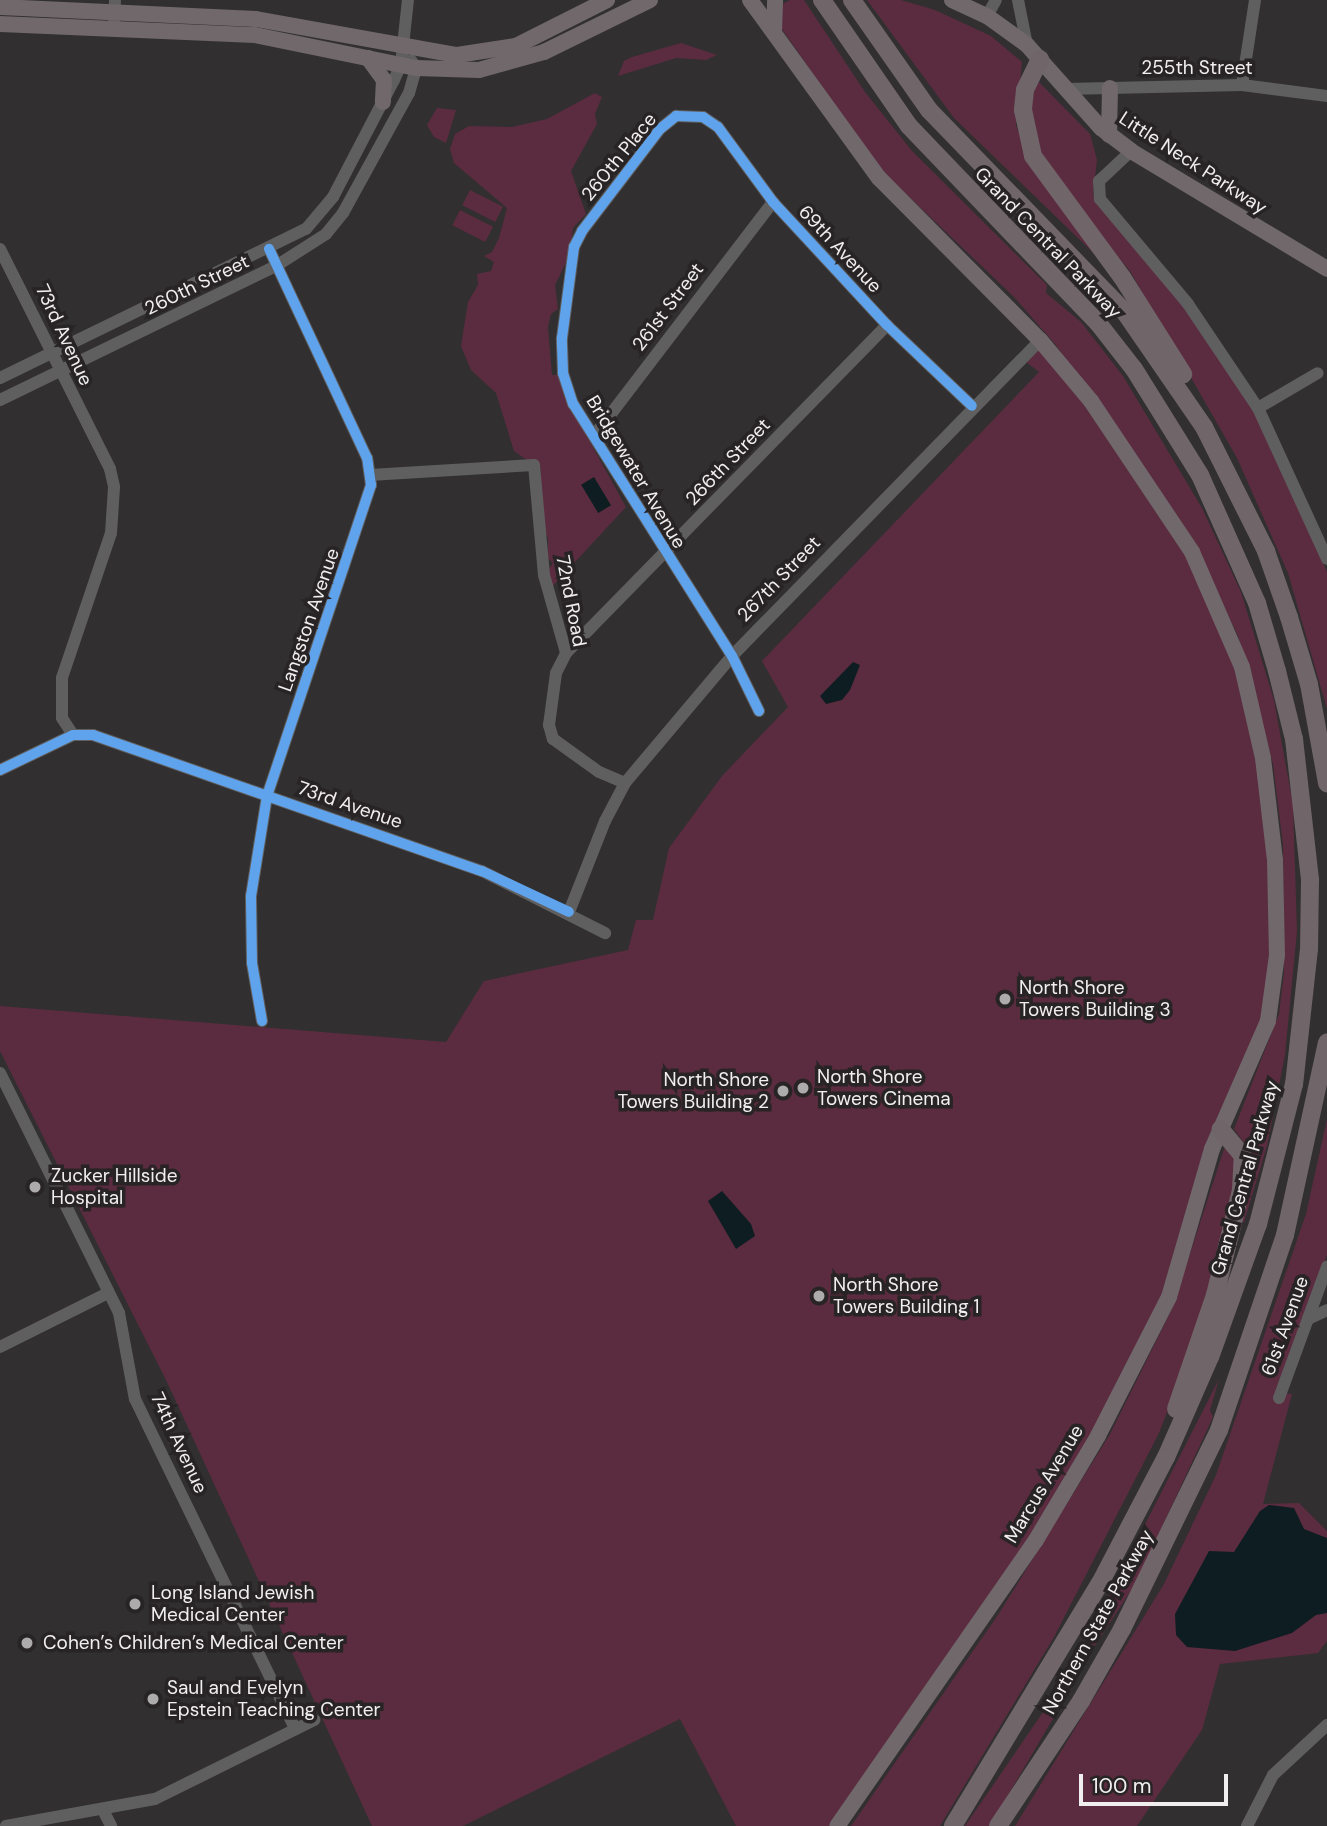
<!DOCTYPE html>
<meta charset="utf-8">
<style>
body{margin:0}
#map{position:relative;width:1327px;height:1826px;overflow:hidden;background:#312f30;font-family:"DM Sans",sans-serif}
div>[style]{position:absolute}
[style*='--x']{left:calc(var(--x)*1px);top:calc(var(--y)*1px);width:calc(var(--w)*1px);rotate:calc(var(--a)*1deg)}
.green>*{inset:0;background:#5b2c3f;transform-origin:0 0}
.water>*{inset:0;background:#0e1d21;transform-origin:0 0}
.minor>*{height:12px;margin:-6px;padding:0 6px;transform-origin:6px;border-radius:6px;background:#605f5f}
.major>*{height:16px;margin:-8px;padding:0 8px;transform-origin:8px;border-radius:8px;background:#70686b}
.highway>*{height:18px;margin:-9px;padding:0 9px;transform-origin:9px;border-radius:9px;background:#706569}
.cycleway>*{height:10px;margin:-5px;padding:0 5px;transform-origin:5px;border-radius:5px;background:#60a3ed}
.dots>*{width:19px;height:19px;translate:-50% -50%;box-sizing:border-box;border:4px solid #282425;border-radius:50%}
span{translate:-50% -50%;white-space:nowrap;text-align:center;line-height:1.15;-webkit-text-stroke:7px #282425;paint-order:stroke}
.street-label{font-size:19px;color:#f1eeef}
.poi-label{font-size:19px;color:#f1eeef}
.left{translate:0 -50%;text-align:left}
.right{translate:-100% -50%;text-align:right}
.scale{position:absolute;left:1079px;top:1774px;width:149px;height:32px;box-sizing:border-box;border:4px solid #f1eeef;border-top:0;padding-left:9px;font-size:21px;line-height:24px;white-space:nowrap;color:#f1eeef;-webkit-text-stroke:5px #282425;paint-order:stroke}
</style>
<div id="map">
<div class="green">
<i style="clip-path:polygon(790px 0,804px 0,865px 92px,912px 151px,1047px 285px,1046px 293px,1081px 322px,1123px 376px,1202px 508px,1241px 592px,1274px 700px,1293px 805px,1297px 931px,1285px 1055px,1267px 1146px,1244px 1222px,1239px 1222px,1250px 1151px,1234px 1129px,1279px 1014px,1284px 972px,1283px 845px,1273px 764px,1238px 636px,1190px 537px,1055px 344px,1014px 297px,878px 167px,782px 29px,777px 7px)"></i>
<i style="clip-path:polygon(867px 0,901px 0,935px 10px,991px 36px,1022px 62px,1016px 125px,1026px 154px,1109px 268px,954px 118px)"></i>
<i style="clip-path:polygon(681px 43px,717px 55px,706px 60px,676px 58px,618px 76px,624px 61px,632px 57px)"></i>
<i style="clip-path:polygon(1038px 81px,1090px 134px,1097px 160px,1093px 194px,1102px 207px,1163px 277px,1267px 431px,1327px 572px,1327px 709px,1288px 573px,1237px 458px,1130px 271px,1063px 192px,1032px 140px,1032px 84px)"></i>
<i style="clip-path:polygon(595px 93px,602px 97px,595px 114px,597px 124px,571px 171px,586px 214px,573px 228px,570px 254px,555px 285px,558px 309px,551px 314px,548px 327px,552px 375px,558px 375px,564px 395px,626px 507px,549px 590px,545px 575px,553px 563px,548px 558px,548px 538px,541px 521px,541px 470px,514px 451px,496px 393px,471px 370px,461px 346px,468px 302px,478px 285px,477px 274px,491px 271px,494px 262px,484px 256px,492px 252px,499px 238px,507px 208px,454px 163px,450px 149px,455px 134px,469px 126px,512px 127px,547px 119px)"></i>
<i style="clip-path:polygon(437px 108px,456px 110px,446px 143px,434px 137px,427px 125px)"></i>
<i style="left:470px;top:190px;width:37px;height:17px;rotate:27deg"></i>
<i style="left:460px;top:210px;width:37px;height:17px;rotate:27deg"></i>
<i style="clip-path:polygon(1040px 340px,1212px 593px,1263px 758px,1274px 993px,1220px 1129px,1179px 1267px,1098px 1436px,837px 1826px,736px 1826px,680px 1719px,463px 1826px,372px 1826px,167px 1382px,0 1051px,0 1006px,446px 1042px,484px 981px,628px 950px,636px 920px,653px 920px,669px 848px,722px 776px,788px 707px,762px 661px,1039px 372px,1021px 358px)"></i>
<i style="clip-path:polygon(1327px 1119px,1327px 1255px,1279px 1393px,1292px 1394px,1263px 1504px,1299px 1503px,1327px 1531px,1327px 1641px,1318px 1653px,1220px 1664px,1202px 1730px,1137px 1826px,1015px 1826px,1164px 1584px,1216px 1475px,1306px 1214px)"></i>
<i style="clip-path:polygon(1230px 1145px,1240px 1164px,1195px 1341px,1159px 1433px,1054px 1637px,940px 1826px,851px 1826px,998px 1615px,1110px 1434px,1172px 1309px,1224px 1149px)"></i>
<i style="clip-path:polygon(1219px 1379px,1210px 1410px,1213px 1417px,1136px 1583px,1073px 1678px,1071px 1670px)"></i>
<i style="clip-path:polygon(1057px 1699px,1058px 1710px,990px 1826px,965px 1826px,1050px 1702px)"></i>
</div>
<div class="water">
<i style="left:594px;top:477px;width:33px;height:15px;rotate:59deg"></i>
<i style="clip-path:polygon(853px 662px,860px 665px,850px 690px,842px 700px,826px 704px,820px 696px)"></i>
<i style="clip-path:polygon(722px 1191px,751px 1224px,755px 1236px,736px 1249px,708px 1201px)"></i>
<i style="clip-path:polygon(1269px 1505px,1294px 1508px,1304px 1529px,1327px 1538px,1327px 1613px,1316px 1615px,1292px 1633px,1235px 1651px,1187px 1647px,1176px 1635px,1175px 1614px,1209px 1551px,1234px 1552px,1260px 1511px)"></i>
</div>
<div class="minor">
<i style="--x:1018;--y:0;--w:46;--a:78.7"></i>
<i style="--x:987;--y:16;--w:18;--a:-61"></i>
<i style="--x:114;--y:28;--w:28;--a:-88"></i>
<i style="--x:1242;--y:85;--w:86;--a:-81.3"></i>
<i style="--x:1066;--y:89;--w:176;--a:-1.3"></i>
<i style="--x:1242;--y:85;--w:86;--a:7.4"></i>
<i style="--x:1131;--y:151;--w:44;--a:136.8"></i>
<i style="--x:1099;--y:181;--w:18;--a:87"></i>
<i style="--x:1100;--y:199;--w:137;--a:50"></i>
<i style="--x:1188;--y:304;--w:125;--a:56.1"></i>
<i style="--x:1258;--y:408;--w:166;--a:65.4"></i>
<i style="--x:0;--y:249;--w:246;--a:63.4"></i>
<i style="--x:110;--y:469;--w:18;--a:77"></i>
<i style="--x:114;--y:487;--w:46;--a:93.7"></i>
<i style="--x:111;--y:533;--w:153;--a:108.7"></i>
<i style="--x:62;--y:678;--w:40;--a:90"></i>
<i style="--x:62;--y:718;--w:20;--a:57"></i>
<i style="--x:0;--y:378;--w:340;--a:-26"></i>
<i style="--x:306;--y:229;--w:42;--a:-49.8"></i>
<i style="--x:333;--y:197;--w:132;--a:-62.5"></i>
<i style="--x:394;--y:80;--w:17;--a:-66"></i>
<i style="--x:401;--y:64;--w:64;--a:-83.8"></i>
<i style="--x:0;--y:400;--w:307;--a:-25.9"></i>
<i style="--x:276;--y:266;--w:59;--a:-32.6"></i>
<i style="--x:326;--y:234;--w:27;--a:-51"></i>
<i style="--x:343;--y:213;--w:137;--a:-61.2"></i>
<i style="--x:409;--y:93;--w:26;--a:-74"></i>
<i style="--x:416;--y:68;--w:9;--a:-122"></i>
<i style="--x:1258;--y:408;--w:69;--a:-30.3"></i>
<i style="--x:594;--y:436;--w:295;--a:-52.6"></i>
<i style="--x:370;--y:475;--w:164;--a:-3.5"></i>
<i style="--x:534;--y:465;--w:110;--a:84.8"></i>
<i style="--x:544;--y:575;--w:81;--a:74.2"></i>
<i style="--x:759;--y:711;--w:61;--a:-116.1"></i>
<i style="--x:732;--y:656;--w:298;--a:-122.2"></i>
<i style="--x:573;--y:404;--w:33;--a:-108"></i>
<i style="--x:563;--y:373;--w:35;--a:-92"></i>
<i style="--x:562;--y:338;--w:92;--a:-82.5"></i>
<i style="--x:574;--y:247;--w:18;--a:-63"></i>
<i style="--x:582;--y:231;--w:128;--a:-52.6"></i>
<i style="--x:660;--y:129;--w:21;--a:-39"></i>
<i style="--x:676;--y:116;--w:27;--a:2"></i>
<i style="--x:703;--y:117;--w:18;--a:34"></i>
<i style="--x:718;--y:127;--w:93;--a:53.7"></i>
<i style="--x:773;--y:202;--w:168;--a:47.2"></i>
<i style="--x:887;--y:325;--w:117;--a:43.6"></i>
<i style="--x:0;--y:770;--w:81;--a:-25.6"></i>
<i style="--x:73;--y:735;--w:20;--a:0"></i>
<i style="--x:93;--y:735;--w:412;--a:19.3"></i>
<i style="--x:482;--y:871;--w:138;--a:26.8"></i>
<i style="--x:625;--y:783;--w:28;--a:-157"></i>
<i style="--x:599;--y:772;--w:57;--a:-144.3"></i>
<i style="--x:553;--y:739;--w:15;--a:-106"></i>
<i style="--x:549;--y:725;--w:52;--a:-82.3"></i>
<i style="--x:556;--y:673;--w:22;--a:-63"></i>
<i style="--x:566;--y:653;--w:459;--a:-45.6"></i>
<i style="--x:569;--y:912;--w:98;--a:-68.4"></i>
<i style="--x:605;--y:821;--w:43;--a:-62.2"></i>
<i style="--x:625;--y:783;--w:166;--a:-49.9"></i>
<i style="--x:732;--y:656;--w:441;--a:-45.7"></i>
<i style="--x:262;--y:1021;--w:59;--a:-99.8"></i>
<i style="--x:252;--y:963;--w:67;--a:-90.9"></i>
<i style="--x:251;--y:896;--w:101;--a:-80.9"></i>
<i style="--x:267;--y:796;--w:328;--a:-71.5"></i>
<i style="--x:371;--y:485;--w:27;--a:-98"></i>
<i style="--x:367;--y:458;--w:231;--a:-115.1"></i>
<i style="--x:0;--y:1073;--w:268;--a:63.6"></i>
<i style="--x:119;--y:1313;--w:87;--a:79.5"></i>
<i style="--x:135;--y:1399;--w:367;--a:64.1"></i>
<i style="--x:1308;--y:1319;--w:21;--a:-25"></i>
<i style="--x:0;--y:1347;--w:121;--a:-26.6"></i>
<i style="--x:1279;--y:1398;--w:140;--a:-69.9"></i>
<i style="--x:103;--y:1810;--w:18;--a:63"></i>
<i style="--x:6;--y:1826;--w:151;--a:-10.3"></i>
<i style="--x:155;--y:1799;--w:178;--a:-26.4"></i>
<i style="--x:1247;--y:1826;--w:57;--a:-63"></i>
<i style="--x:1273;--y:1775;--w:74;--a:-42.8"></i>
</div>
<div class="major">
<i style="--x:750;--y:0;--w:220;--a:54.1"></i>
<i style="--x:879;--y:178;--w:228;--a:45.2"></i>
<i style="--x:1040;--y:340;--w:80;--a:50.1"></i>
<i style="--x:1091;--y:401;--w:182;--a:56.2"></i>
<i style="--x:1192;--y:552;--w:125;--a:66.5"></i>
<i style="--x:1242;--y:667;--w:93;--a:77"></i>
<i style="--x:1263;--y:758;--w:103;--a:83.3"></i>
<i style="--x:1275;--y:860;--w:95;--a:88.8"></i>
<i style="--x:1277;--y:955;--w:67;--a:97.8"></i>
<i style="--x:1268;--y:1021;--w:140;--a:113.6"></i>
<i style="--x:1212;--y:1149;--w:154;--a:106.2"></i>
<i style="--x:1169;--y:1297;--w:156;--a:117.1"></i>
<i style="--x:1098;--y:1436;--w:121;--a:120.8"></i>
<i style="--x:1036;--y:1540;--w:348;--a:124.8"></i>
<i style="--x:952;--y:0;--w:38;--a:25"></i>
<i style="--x:987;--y:16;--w:49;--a:35.9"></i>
<i style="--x:1027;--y:45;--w:111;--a:48.3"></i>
<i style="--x:1101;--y:128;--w:38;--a:37"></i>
<i style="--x:1131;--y:151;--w:229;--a:31"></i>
<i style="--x:0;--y:7;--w:256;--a:2.7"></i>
<i style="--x:256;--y:19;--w:204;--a:10.2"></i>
<i style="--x:457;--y:55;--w:60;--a:-8.7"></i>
<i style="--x:516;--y:46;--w:102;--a:-26.8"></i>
<i style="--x:0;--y:24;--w:255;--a:2.5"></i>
<i style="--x:255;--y:35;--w:164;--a:11.6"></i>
<i style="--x:416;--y:68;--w:63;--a:1.8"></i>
<i style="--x:479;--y:70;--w:67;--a:-15.5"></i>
<i style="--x:544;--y:52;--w:118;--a:-26.1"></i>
<i style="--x:774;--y:32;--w:32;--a:-88"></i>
<i style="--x:368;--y:58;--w:27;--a:54"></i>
<i style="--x:384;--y:80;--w:22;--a:93"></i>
<i style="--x:1109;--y:135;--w:47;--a:-88.8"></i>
</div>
<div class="highway">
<i style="--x:822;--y:0;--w:153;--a:55.4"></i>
<i style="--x:909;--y:126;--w:273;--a:46.2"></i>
<i style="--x:1098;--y:323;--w:58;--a:52"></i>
<i style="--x:1134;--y:369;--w:125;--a:58.1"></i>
<i style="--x:1200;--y:475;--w:140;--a:66"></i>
<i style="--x:1257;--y:603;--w:71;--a:73.6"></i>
<i style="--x:1277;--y:671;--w:70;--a:76"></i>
<i style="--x:1294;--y:739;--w:142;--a:83.5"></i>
<i style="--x:1310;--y:880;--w:69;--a:90.8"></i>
<i style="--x:1309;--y:949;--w:136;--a:96.3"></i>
<i style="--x:1294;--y:1084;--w:145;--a:104.4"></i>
<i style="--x:1258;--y:1224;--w:141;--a:109.8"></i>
<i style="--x:1210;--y:1357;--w:109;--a:113.7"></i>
<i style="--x:1166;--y:1457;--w:142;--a:117.6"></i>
<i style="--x:1100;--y:1583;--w:284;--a:121.2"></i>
<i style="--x:852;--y:0;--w:134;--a:55"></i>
<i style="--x:929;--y:110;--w:280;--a:45.9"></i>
<i style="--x:1124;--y:311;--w:141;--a:55.4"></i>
<i style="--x:1204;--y:427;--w:139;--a:63.4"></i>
<i style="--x:1266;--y:551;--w:70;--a:70.8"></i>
<i style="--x:1289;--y:617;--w:70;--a:73.4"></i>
<i style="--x:1309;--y:684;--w:101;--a:79.7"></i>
<i style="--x:1040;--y:59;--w:34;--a:116"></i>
<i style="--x:1025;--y:90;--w:20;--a:96"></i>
<i style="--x:1023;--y:110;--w:47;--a:77.7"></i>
<i style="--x:1033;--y:156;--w:150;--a:53.7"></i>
<i style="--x:1122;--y:277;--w:115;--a:57.8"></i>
<i style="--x:1176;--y:1409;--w:120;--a:-71.1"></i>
<i style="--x:1215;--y:1295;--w:108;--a:-76.1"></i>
<i style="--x:1241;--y:1190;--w:34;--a:-87"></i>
<i style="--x:1243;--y:1156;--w:35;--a:-130"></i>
<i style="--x:998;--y:1826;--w:150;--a:-56.4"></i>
<i style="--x:1081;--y:1701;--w:83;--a:-60.3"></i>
<i style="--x:1122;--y:1629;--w:221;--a:-64"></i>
<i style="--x:1219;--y:1430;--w:206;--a:-71.3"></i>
<i style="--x:1285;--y:1235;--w:197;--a:-77.7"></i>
</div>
<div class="cycleway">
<i style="--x:759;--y:711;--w:61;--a:-116.1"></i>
<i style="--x:732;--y:656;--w:298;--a:-122.2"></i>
<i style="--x:573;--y:404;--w:33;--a:-108"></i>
<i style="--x:563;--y:373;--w:35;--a:-92"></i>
<i style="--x:562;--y:338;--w:92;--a:-82.5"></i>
<i style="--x:574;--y:247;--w:18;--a:-63"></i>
<i style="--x:582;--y:231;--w:128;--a:-52.6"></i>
<i style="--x:660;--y:129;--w:21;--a:-39"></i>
<i style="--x:676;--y:116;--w:27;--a:2"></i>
<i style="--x:703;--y:117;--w:18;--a:34"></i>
<i style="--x:718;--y:127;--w:93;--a:53.7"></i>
<i style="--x:773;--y:202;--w:168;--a:47.2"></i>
<i style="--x:887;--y:325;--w:117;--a:43.6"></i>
<i style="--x:0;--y:770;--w:81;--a:-25.6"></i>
<i style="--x:73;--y:735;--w:20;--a:0"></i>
<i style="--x:93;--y:735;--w:412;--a:19.3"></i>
<i style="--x:482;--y:871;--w:96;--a:25.2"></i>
<i style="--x:262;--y:1021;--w:59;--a:-99.8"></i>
<i style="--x:252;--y:963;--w:67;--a:-90.9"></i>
<i style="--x:251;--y:896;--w:101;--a:-80.9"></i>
<i style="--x:267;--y:796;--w:328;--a:-71.5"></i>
<i style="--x:371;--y:485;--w:27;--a:-98"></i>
<i style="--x:367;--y:458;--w:231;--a:-115.1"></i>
</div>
<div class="dots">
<i style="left:1005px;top:999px;background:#aeabac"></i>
<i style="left:803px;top:1088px;background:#aeabac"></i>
<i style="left:783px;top:1091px;background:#aeabac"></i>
<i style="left:35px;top:1187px;background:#aeabac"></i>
<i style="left:819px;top:1296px;background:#aeabac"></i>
<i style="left:135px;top:1604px;background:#aeabac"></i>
<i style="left:27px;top:1643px;background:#aeabac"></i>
<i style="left:153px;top:1699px;background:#aeabac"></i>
</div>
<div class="street-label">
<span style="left:1197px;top:68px">255th Street</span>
<span style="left:619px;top:157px;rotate:-51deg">260th Place</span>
<span style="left:1193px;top:163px;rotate:33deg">Little Neck Parkway</span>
<span style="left:1048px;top:243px;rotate:46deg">Grand Central Parkway</span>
<span style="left:840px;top:249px;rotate:47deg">69th Avenue</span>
<span style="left:197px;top:285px;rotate:-26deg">260th Street</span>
<span style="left:668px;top:307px;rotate:-53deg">261st Street</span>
<span style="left:64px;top:335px;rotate:65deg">73rd Avenue</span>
<span style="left:728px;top:462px;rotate:-46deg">266th Street</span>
<span style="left:636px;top:472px;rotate:59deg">Bridgewater Avenue</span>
<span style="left:779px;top:579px;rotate:-46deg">267th Street</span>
<span style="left:571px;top:601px;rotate:79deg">72nd Road</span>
<span style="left:309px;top:620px;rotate:-71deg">Langston Avenue</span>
<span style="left:350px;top:805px;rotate:19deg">73rd Avenue</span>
<span style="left:1245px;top:1178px;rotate:-74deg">Grand Central Parkway</span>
<span style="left:1285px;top:1326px;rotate:-70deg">61st Avenue</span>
<span style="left:179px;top:1443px;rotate:65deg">74th Avenue</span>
<span style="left:1044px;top:1484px;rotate:-59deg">Marcus Avenue</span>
<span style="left:1098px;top:1622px;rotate:-61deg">Northern State Parkway</span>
</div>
<div class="poi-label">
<span class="left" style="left:1019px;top:999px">North Shore<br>Towers Building 3</span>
<span class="left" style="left:817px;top:1088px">North Shore<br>Towers Cinema</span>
<span class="right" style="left:769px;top:1091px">North Shore<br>Towers Building 2</span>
<span class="left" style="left:51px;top:1187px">Zucker Hillside<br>Hospital</span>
<span class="left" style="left:833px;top:1296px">North Shore<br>Towers Building 1</span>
<span class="left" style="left:151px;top:1604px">Long Island Jewish<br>Medical Center</span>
<span class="left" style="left:43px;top:1643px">Cohen’s Children’s Medical Center</span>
<span class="left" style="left:167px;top:1699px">Saul and Evelyn<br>Epstein Teaching Center</span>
</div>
<div class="scale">100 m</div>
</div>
